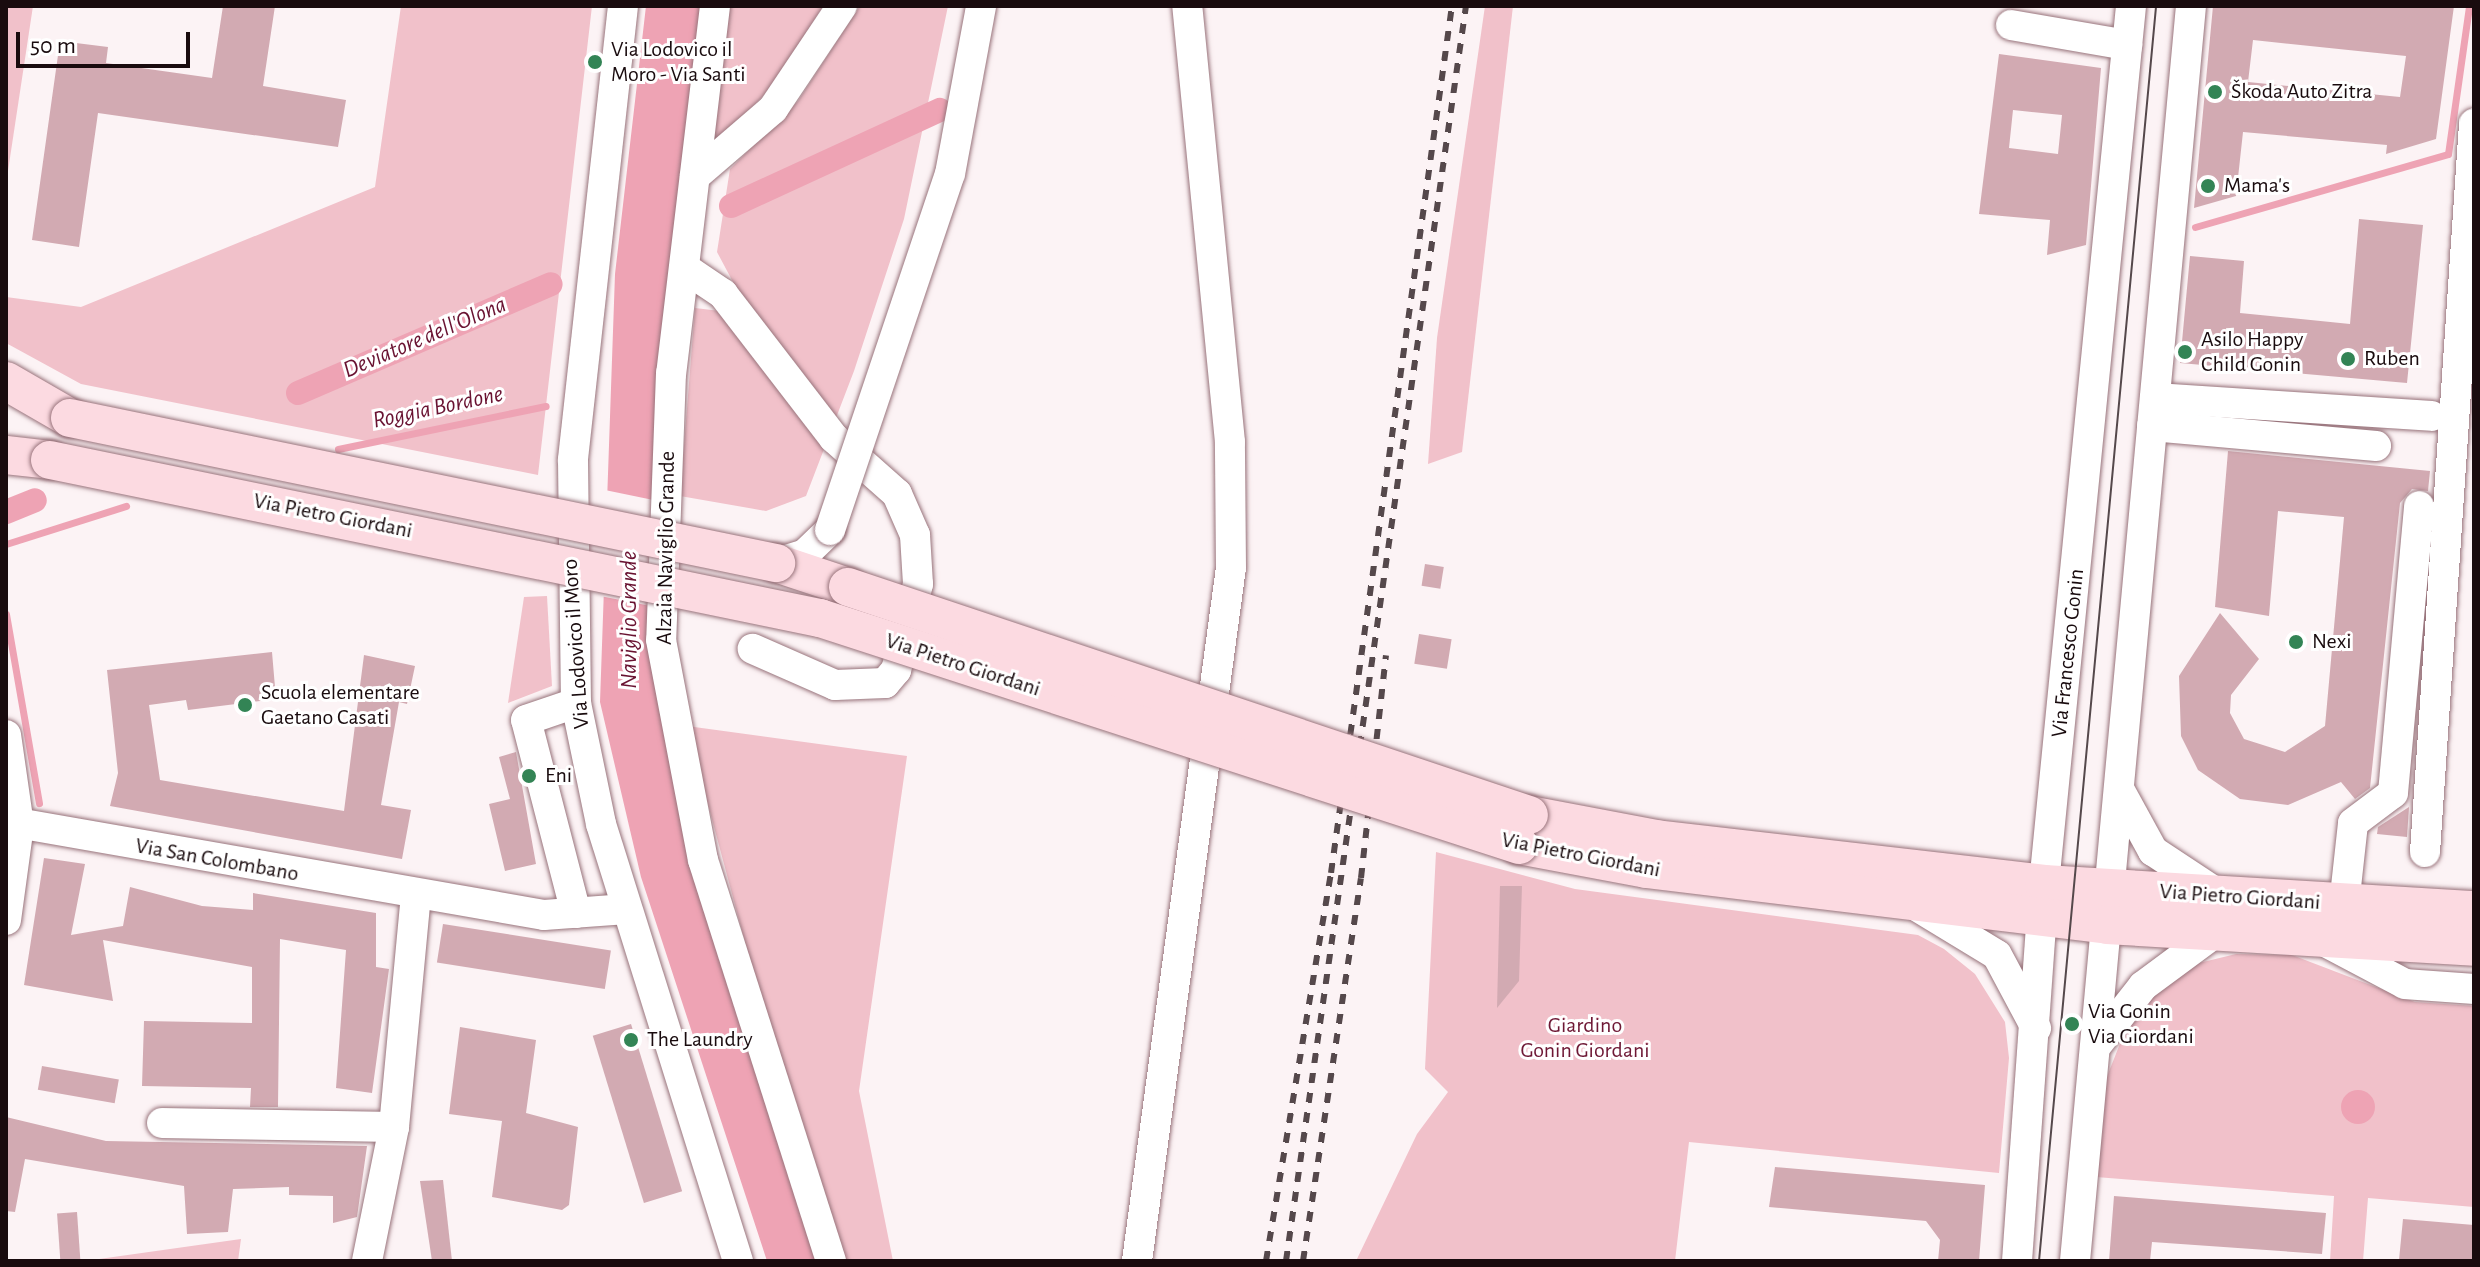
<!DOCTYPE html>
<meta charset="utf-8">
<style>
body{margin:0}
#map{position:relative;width:2480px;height:1267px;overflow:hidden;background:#fcf3f5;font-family:"Alegreya Sans",sans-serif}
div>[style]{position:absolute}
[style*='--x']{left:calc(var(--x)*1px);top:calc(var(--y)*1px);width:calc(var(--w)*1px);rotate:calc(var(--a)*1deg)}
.green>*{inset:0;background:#f1c1ca}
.water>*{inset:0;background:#eea3b4}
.round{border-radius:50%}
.pier>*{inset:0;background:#fcf3f5}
.stream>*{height:7px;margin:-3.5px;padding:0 3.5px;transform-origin:3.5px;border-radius:3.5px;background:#eea3b4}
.canal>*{height:24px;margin:-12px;padding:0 12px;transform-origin:12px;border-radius:12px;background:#eea3b4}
.building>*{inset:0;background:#d2aab2;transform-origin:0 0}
.roads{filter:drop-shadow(0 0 2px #98737b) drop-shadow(0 0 2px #98737b)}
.minor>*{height:30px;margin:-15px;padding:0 15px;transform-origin:15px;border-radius:15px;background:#fff}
.major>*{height:38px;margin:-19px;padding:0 19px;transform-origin:19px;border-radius:19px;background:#fcdae1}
.tram>*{height:2px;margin:-1px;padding:0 1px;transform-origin:1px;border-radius:1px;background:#55484b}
.rail>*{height:6px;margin-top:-3px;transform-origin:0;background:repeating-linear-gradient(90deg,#55484b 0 10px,transparent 0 20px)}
.bridges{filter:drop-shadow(0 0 2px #98737b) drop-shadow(0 0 2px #98737b)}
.minor-bridge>*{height:30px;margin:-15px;padding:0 15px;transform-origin:15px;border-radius:15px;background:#fff}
.major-bridge>*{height:38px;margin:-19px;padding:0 19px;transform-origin:19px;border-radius:19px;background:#fcdae1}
.dots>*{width:22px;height:22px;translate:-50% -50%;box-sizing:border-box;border:4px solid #fff;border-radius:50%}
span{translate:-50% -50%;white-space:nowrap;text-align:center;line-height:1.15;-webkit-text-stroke:6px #fff;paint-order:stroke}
.poi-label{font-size:22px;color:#190b0e}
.left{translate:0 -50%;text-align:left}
.street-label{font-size:22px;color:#190b0e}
.park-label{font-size:22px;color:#6e1835}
.water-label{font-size:24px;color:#691231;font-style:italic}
.frame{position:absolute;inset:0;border:8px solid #190b0e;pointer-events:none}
.scale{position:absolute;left:16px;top:32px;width:174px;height:36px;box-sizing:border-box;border:4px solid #190b0e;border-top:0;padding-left:10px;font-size:24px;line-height:28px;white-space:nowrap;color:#190b0e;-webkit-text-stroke:6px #fff;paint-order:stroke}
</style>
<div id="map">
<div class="green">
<i style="clip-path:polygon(6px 6px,33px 6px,6px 184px)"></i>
<i style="clip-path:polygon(401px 6px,592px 6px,538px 475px,81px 384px,6px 343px,6px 297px,81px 307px,375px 187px)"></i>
<i style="clip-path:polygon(730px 6px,823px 6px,774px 84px,711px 151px)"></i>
<i style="clip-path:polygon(860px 6px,948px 6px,904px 219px,854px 371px,806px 496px,766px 511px,680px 496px,695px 308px,720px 311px,733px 282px,717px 252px,730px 169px,798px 101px)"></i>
<i style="clip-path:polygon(1485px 6px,1513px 6px,1462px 452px,1428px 464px,1437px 338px)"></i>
<i style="clip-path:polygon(547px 596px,552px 686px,508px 703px,524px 597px)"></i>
<i style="clip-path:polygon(687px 726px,907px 756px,859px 1091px,893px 1261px,844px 1261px,753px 972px)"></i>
<i style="clip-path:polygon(1436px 852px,1575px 889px,1918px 935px,1944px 949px,1975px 974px,2005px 1022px,2009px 1058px,1999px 1173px,1689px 1142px,1675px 1261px,1356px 1261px,1417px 1134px,1448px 1092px,1425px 1069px)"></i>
<i style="clip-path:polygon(2236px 954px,2292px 955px,2415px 1002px,2474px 1006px,2474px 1207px,2368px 1198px,2363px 1261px,2330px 1261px,2334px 1196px,2096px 1177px,2106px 1079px,2129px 1021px,2155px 992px,2199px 963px)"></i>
<i style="clip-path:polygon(241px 1239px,238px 1261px,85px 1261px)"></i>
</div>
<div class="water">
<i style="clip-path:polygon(646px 6px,704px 6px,655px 652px,823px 1261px,767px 1261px,641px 877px,600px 702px,615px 274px)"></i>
<i class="round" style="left:2341px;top:1090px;width:34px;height:34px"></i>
</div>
<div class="pier">
<i style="clip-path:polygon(600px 489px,663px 502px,661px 608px,595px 595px)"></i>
</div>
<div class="stream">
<i style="--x:2195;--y:227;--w:263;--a:-16.1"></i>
<i style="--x:2448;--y:154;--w:149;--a:-81.9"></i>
<i style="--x:338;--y:449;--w:212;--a:-11.7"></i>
<i style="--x:6;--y:544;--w:126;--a:-17.6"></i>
<i style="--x:6;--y:614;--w:192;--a:80.1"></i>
</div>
<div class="canal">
<i style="--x:731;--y:206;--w:230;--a:-24.7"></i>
<i style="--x:298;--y:393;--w:275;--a:-23.3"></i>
<i style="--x:6;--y:512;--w:31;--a:-22"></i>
</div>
<div class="building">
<i style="clip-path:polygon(223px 6px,275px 6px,263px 86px,346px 100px,338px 147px,98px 113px,79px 247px,32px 240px,60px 41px,108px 47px,106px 63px,212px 78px)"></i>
<i style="clip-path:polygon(evenodd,2213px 6px,2454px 6px,2436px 139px,2386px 154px,2387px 145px,2243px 132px,2236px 196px,2194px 208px,2213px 6px,2253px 40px,2406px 56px,2400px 97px,2248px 82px,2253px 40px)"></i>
<i style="clip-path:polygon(evenodd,1999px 54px,2101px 68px,2086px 245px,2047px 255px,2050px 220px,1979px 214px,1999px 54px,2013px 110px,2062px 115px,2058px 154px,2009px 148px,2013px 110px)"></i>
<i style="clip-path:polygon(2359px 219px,2423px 225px,2407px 383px,2180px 363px,2190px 256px,2244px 261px,2240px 313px,2350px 324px)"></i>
<i style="clip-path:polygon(2228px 451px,2430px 471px,2428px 491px,2412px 489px,2400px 503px,2370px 788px,2355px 799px,2341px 782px,2288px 805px,2240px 799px,2198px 770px,2181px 736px,2179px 676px,2220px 613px,2259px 659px,2231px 695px,2230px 713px,2244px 739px,2285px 752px,2325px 726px,2344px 517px,2278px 511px,2269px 616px,2215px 607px)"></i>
<i style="left:1425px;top:564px;width:19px;height:22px;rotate:9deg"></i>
<i style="left:1419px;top:634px;width:33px;height:30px;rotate:9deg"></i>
<i style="clip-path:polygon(272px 652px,276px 699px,188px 710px,186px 700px,149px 705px,160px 780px,344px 811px,364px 655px,415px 666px,407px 704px,399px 702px,381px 805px,411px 810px,402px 859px,110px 806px,118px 773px,107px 670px)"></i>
<i style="clip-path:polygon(516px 752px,536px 864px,505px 871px,489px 804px,510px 799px,499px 757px)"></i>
<i style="clip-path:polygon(2409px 807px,2407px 837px,2377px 834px,2378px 827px)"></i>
<i style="clip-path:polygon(44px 858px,85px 864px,71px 935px,123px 926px,130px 887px,202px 906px,253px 910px,253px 893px,376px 913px,376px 967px,389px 969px,372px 1093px,336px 1088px,346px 950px,280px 939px,278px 1107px,250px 1107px,251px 1088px,142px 1086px,144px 1021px,252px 1023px,252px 967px,103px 940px,113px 1001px,24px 985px)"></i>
<i style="clip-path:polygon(1500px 886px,1522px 886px,1519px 981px,1497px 1008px)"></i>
<i style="left:443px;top:924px;width:170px;height:39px;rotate:9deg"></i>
<i style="left:631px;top:1024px;width:175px;height:40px;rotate:73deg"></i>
<i style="clip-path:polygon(460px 1027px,536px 1040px,526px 1113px,578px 1127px,569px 1205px,562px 1210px,492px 1197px,502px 1121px,449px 1114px)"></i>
<i style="left:42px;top:1066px;width:78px;height:24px;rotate:10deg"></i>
<i style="clip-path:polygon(6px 1117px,106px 1141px,367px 1146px,357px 1217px,333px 1223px,333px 1196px,289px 1195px,289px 1187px,233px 1189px,228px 1232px,187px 1234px,184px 1186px,25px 1159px,15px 1212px,6px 1211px)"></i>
<i style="clip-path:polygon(1775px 1167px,1985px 1185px,1979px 1261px,1938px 1261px,1940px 1240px,1926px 1221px,1769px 1207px)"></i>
<i style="clip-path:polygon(443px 1180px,452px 1261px,432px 1261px,420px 1181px)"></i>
<i style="clip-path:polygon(2114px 1196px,2326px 1213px,2322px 1254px,2152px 1242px,2150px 1261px,2109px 1261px)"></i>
<i style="left:77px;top:1212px;width:49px;height:20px;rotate:86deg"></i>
<i style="clip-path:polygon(2403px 1219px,2474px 1225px,2474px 1261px,2399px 1260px)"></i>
</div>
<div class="roads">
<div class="minor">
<i style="--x:623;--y:6;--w:457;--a:96.3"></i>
<i style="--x:573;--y:460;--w:243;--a:89.3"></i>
<i style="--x:576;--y:703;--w:124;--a:78.3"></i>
<i style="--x:601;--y:824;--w:458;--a:72.6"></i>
<i style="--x:715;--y:6;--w:370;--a:96.8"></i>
<i style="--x:671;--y:373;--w:267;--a:92.1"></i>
<i style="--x:661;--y:640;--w:224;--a:79.2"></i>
<i style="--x:703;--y:860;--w:421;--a:72.3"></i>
<i style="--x:2011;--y:25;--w:118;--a:9.8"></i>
<i style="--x:695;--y:176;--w:103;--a:-40.7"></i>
<i style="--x:773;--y:109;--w:124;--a:-56.2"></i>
<i style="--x:686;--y:269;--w:45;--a:34"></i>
<i style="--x:723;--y:294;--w:182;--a:52.4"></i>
<i style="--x:834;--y:438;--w:84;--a:41.6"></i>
<i style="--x:897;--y:494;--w:45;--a:66.3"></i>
<i style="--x:915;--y:535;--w:49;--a:86.5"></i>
<i style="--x:918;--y:584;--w:89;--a:104.3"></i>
<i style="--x:896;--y:670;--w:17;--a:130"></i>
<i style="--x:885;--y:683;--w:50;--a:177.7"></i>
<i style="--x:835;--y:685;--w:90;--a:-156.3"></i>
<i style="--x:2155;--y:398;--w:277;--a:3.7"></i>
<i style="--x:2152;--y:426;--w:225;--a:5.1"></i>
<i style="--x:776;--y:563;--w:30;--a:-17"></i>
<i style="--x:805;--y:554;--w:35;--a:-44"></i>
<i style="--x:6;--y:735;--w:91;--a:81.8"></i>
<i style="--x:19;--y:825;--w:96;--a:97.8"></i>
<i style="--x:2119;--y:789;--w:71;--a:61.3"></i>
<i style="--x:2153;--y:851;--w:74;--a:33.5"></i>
<i style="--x:6;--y:821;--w:546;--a:9.91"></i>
<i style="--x:544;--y:915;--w:83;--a:-4.1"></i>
<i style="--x:2425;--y:852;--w:730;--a:-86.15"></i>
<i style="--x:2344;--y:905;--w:82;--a:-83.7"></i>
<i style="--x:2353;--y:823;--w:50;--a:-36.9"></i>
<i style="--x:2393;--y:793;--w:288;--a:-84.8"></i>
<i style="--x:1918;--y:907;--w:92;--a:31.3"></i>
<i style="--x:1997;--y:955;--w:83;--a:61.9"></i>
<i style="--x:576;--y:913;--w:199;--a:-104.5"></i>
<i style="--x:526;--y:720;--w:53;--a:-18.8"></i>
<i style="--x:2318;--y:938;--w:98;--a:27.9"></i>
<i style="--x:2405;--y:984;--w:69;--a:4.1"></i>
<i style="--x:2096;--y:1046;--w:76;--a:-51.9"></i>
<i style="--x:2143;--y:986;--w:91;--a:-36.5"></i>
<i style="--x:162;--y:1123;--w:232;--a:1"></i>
<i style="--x:367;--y:1261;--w:137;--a:-78.6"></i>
<i style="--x:394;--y:1127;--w:234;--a:-84.6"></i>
<i style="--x:1137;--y:1261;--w:699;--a:-82.28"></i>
<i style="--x:1231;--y:568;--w:126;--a:-90.5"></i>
<i style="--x:1230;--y:442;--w:438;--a:-95.6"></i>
<i style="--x:2017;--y:1261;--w:378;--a:-85.9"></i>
<i style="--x:2044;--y:884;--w:882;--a:-84.34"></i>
<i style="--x:2075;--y:1261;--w:1260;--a:-84.72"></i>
</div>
<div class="major">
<i style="--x:6;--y:381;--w:74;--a:30"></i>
<i style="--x:6;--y:455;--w:44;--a:6.5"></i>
<i style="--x:776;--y:563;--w:76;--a:18.4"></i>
<i style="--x:1529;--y:815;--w:129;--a:10.7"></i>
<i style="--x:1656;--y:839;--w:391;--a:6.6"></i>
<i style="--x:2044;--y:884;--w:431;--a:3.5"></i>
<i style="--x:1519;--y:845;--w:129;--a:10.7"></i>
<i style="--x:1646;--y:869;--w:464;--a:6.9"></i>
<i style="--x:2107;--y:925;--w:368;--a:3.4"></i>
</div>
</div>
<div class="tram">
<i style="--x:2039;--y:1261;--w:1260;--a:-84.67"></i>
</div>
<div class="rail">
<i style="--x:1266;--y:1261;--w:393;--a:-80.5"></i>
<i style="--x:1331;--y:873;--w:875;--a:-82.06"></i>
<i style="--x:1286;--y:1261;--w:1268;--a:-81.84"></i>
<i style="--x:1303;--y:1261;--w:387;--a:-81.4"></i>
<i style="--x:1361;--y:878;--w:224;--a:-83.6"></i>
</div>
<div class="bridges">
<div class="minor-bridge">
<i style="--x:830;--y:530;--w:376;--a:-71.4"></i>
<i style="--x:950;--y:174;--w:171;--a:-79.5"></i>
</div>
<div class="major-bridge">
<i style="--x:70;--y:418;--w:721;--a:11.61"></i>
<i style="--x:50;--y:460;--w:786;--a:11.6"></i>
<i style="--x:820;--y:618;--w:735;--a:17.99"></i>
<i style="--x:848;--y:587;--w:718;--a:18.51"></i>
</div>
</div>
<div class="dots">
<i style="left:595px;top:62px;background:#338455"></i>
<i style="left:2215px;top:92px;background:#338455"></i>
<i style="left:2208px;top:186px;background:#338455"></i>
<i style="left:2185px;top:352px;background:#338455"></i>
<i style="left:2348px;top:359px;background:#338455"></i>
<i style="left:2296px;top:642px;background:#338455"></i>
<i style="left:245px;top:705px;background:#338455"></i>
<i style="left:529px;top:776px;background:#338455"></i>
<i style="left:2072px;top:1024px;background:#338455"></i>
<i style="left:631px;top:1040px;background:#338455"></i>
</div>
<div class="poi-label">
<span class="left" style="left:611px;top:62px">Via Lodovico il<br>Moro - Via Santi</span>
<span class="left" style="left:2231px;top:92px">Škoda Auto Zitra</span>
<span class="left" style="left:2224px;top:186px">Mama's</span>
<span class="left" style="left:2201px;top:352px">Asilo Happy<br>Child Gonin</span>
<span class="left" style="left:2364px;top:359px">Ruben</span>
<span class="left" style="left:2312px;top:642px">Nexi</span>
<span class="left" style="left:261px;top:705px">Scuola elementare<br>Gaetano Casati</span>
<span class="left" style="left:545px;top:776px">Eni</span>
<span class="left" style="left:2088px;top:1024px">Via Gonin<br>Via Giordani</span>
<span class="left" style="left:647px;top:1040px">The Laundry</span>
</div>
<div class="street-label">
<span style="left:333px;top:516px;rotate:11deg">Via Pietro Giordani</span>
<span style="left:666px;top:548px;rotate:-89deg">Alzaia Naviglio Grande</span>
<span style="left:576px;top:644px;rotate:-94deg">Via Lodovico il Moro</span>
<span style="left:2068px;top:653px;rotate:-84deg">Via Francesco Gonin</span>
<span style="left:963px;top:665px;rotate:18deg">Via Pietro Giordani</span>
<span style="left:1581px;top:855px;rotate:11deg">Via Pietro Giordani</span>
<span style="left:217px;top:860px;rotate:10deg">Via San Colombano</span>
<span style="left:2240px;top:897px;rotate:4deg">Via Pietro Giordani</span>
</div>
<div class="park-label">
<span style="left:1585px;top:1038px">Giardino<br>Gonin Giordani</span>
</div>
<div class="water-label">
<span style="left:425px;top:338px;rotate:-23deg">Deviatore dell'Olona</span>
<span style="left:438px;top:408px;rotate:-12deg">Roggia Bordone</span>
<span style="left:630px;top:620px;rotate:-90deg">Naviglio Grande</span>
</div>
<div class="frame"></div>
<div class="scale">50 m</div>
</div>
